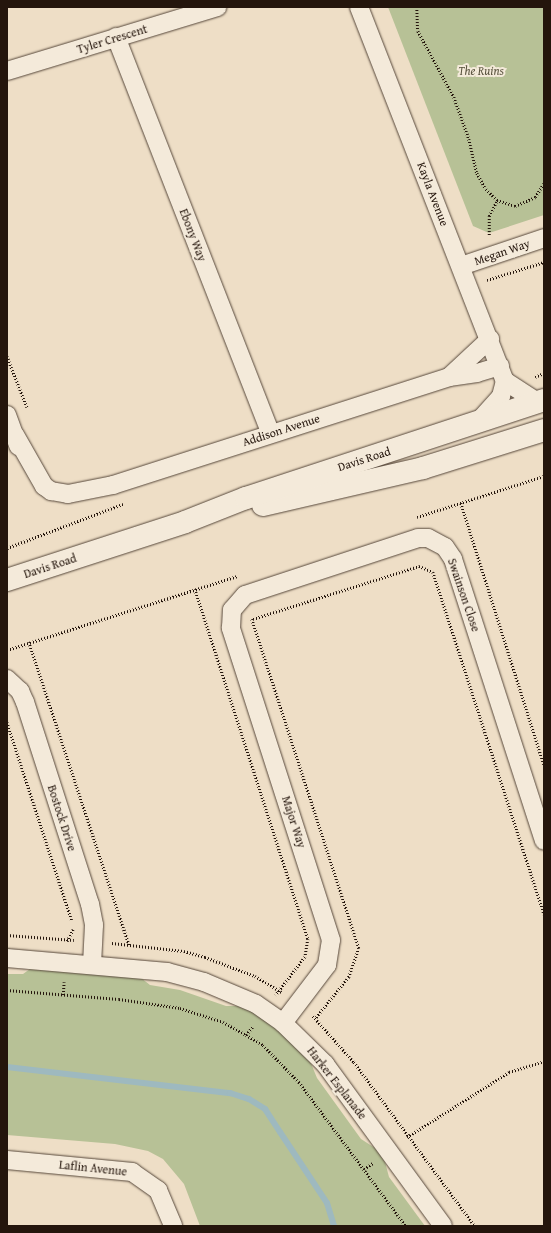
<!DOCTYPE html>
<style>
body{margin:0}
#map{position:relative;width:551px;height:1233px;overflow:hidden;background:#eedec6;font-family:"Gentium Book Plus",serif}
div>[style]{position:absolute}
[style*='--x']{left:calc(var(--x)*1px);top:calc(var(--y)*1px);width:calc(var(--w)*1px);rotate:calc(var(--a)*1deg)}
.green>*{inset:0;background:#b7c196}
.stream>*{height:6px;margin:-3px;padding:0 3px;transform-origin:3px;border-radius:3px;background:#9eb9bf}
.path>*{height:2.5px;margin-top:-1.25px;transform-origin:0;background:repeating-linear-gradient(90deg,#24150c 0 1px,transparent 0 3px)}
.roads{filter:drop-shadow(0 0 1px #56473a) drop-shadow(0 0 1px #56473a)}
.street>*{height:18px;margin:-9px;padding:0 9px;transform-origin:9px;border-radius:9px;background:#f4eada}
.secondary>*{height:22px;margin:-11px;padding:0 11px;transform-origin:11px;border-radius:11px;background:#f4eada}
span{translate:-50% -50%;white-space:nowrap;text-align:center;line-height:1.15;-webkit-text-stroke:4px #f4eada;paint-order:stroke}
.street-label{font-size:12px;color:#24150c}
.park-label{font-size:12px;color:#57513c;font-style:italic}
.frame{position:absolute;inset:0;border:8px solid #24150c;pointer-events:none}
</style>
<div id="map">
<div class="green">
<i style="clip-path:polygon(388px 7px,544px 7px,544px 215px,489px 233px,473px 226px)"></i>
<i style="clip-path:polygon(30px 969px,141px 978px,150px 985px,180px 990px,226px 1006px,243px 1006px,267px 1021px,285px 1035px,310px 1061px,317px 1078px,361px 1139px,378px 1150px,385px 1162px,389px 1177px,425px 1226px,200px 1226px,184px 1184px,163px 1159px,148px 1151px,115px 1144px,7px 1135px,7px 974px,23px 974px)"></i>
</div>
<div class="stream">
<i style="--x:7;--y:1067;--w:225;--a:6.7"></i>
<i style="--x:230;--y:1093;--w:20;--a:18"></i>
<i style="--x:249;--y:1099;--w:19;--a:32"></i>
<i style="--x:265;--y:1109;--w:27;--a:57"></i>
<i style="--x:280;--y:1132;--w:85;--a:56.5"></i>
<i style="--x:327;--y:1203;--w:24;--a:73"></i>
</div>
<div class="path">
<i style="--x:417;--y:7;--w:24;--a:88"></i>
<i style="--x:418;--y:31;--w:75;--a:61.4"></i>
<i style="--x:454;--y:97;--w:45;--a:70.3"></i>
<i style="--x:469;--y:139;--w:35;--a:77"></i>
<i style="--x:477;--y:173;--w:18;--a:61"></i>
<i style="--x:486;--y:189;--w:16;--a:45"></i>
<i style="--x:497;--y:200;--w:19;--a:18"></i>
<i style="--x:515;--y:206;--w:22;--a:-24"></i>
<i style="--x:535;--y:197;--w:17;--a:-57"></i>
<i style="--x:489;--y:235;--w:19;--a:-90"></i>
<i style="--x:489;--y:216;--w:18;--a:-63"></i>
<i style="--x:487;--y:280;--w:60;--a:-17.5"></i>
<i style="--x:7;--y:356;--w:55;--a:68.6"></i>
<i style="--x:535;--y:377;--w:10;--a:-24"></i>
<i style="--x:461;--y:503;--w:274;--a:72.4"></i>
<i style="--x:417;--y:517;--w:133;--a:-17.9"></i>
<i style="--x:7;--y:548;--w:124;--a:-20.8"></i>
<i style="--x:195;--y:589;--w:368;--a:72.1"></i>
<i style="--x:308;--y:939;--w:18;--a:99"></i>
<i style="--x:305;--y:957;--w:48;--a:127.3"></i>
<i style="--x:252;--y:619;--w:346;--a:72"></i>
<i style="--x:359;--y:948;--w:31;--a:109"></i>
<i style="--x:349;--y:977;--w:53;--a:128.8"></i>
<i style="--x:253;--y:619;--w:174;--a:-17.7"></i>
<i style="--x:419;--y:566;--w:15;--a:23"></i>
<i style="--x:433;--y:572;--w:360;--a:72"></i>
<i style="--x:29;--y:642;--w:319;--a:71.7"></i>
<i style="--x:7;--y:650;--w:242;--a:-17.8"></i>
<i style="--x:7;--y:722;--w:209;--a:71.9"></i>
<i style="--x:7;--y:935;--w:67;--a:4.3"></i>
<i style="--x:67;--y:941;--w:13;--a:-63"></i>
<i style="--x:112;--y:943;--w:72;--a:6.3"></i>
<i style="--x:184;--y:951;--w:22;--a:16"></i>
<i style="--x:205;--y:957;--w:53;--a:20.8"></i>
<i style="--x:255;--y:976;--w:31;--a:31"></i>
<i style="--x:7;--y:990;--w:112;--a:4.6"></i>
<i style="--x:119;--y:999;--w:62;--a:8.4"></i>
<i style="--x:180;--y:1008;--w:45;--a:18"></i>
<i style="--x:223;--y:1022;--w:26;--a:29"></i>
<i style="--x:246;--y:1035;--w:20;--a:30"></i>
<i style="--x:263;--y:1045;--w:52;--a:45.8"></i>
<i style="--x:299;--y:1082;--w:179;--a:53.4"></i>
<i style="--x:63;--y:995;--w:13;--a:-86"></i>
<i style="--x:313;--y:1016;--w:62;--a:48.3"></i>
<i style="--x:354;--y:1062;--w:204;--a:53.6"></i>
<i style="--x:246;--y:1035;--w:11;--a:-52"></i>
<i style="--x:407;--y:1137;--w:121;--a:-32.5"></i>
<i style="--x:509;--y:1072;--w:37;--a:-17"></i>
<i style="--x:364;--y:1169;--w:11;--a:-34"></i>
</div>
<div class="roads">
<div class="street">
<i style="--x:359;--y:7;--w:401;--a:68.7"></i>
<i style="--x:505;--y:381;--w:38;--a:33"></i>
<i style="--x:116;--y:37;--w:425;--a:68.7"></i>
<i style="--x:7;--y:71;--w:220;--a:-16.9"></i>
<i style="--x:461;--y:266;--w:88;--a:-18.6"></i>
<i style="--x:449;--y:377;--w:56;--a:-42.8"></i>
<i style="--x:7;--y:415;--w:33;--a:70"></i>
<i style="--x:477;--y:423;--w:36;--a:-48"></i>
<i style="--x:501;--y:396;--w:16;--a:-75"></i>
<i style="--x:15;--y:435;--w:59;--a:60.4"></i>
<i style="--x:44;--y:486;--w:9;--a:36"></i>
<i style="--x:51;--y:491;--w:17;--a:10"></i>
<i style="--x:68;--y:494;--w:46;--a:-11.3"></i>
<i style="--x:113;--y:485;--w:353;--a:-17.8"></i>
<i style="--x:449;--y:377;--w:28;--a:-8"></i>
<i style="--x:477;--y:373;--w:24;--a:-17"></i>
<i style="--x:7;--y:679;--w:18;--a:43"></i>
<i style="--x:20;--y:691;--w:12;--a:66"></i>
<i style="--x:25;--y:702;--w:212;--a:72.2"></i>
<i style="--x:90;--y:904;--w:21;--a:79"></i>
<i style="--x:94;--y:925;--w:40;--a:92.9"></i>
<i style="--x:7;--y:958;--w:161;--a:5"></i>
<i style="--x:167;--y:972;--w:38;--a:15"></i>
<i style="--x:204;--y:982;--w:56;--a:22.9"></i>
<i style="--x:256;--y:1004;--w:33;--a:35"></i>
<i style="--x:283;--y:1023;--w:59;--a:44.3"></i>
<i style="--x:325;--y:1064;--w:200;--a:53.9"></i>
<i style="--x:283;--y:1023;--w:73;--a:-52.8"></i>
<i style="--x:327;--y:965;--w:25;--a:-81"></i>
<i style="--x:331;--y:940;--w:328;--a:-107.8"></i>
<i style="--x:231;--y:628;--w:18;--a:-87"></i>
<i style="--x:232;--y:610;--w:20;--a:-49"></i>
<i style="--x:245;--y:595;--w:182;--a:-18.2"></i>
<i style="--x:418;--y:538;--w:10;--a:0"></i>
<i style="--x:428;--y:538;--w:19;--a:28"></i>
<i style="--x:445;--y:547;--w:14;--a:56"></i>
<i style="--x:453;--y:559;--w:296;--a:72.1"></i>
<i style="--x:7;--y:1160;--w:126;--a:5.5"></i>
<i style="--x:132;--y:1172;--w:32;--a:35"></i>
<i style="--x:158;--y:1190;--w:39;--a:67"></i>
</div>
<div class="secondary">
<i style="--x:263;--y:505;--w:164;--a:-13"></i>
<i style="--x:423;--y:468;--w:127;--a:-17.4"></i>
<i style="--x:7;--y:580;--w:187;--a:-18"></i>
<i style="--x:185;--y:522;--w:66;--a:-21.5"></i>
<i style="--x:246;--y:498;--w:314;--a:-18.2"></i>
</div>
</div>
<div class="street-label">
<span style="left:112px;top:39px;rotate:-17deg">Tyler Crescent</span>
<span style="left:433px;top:194px;rotate:69deg">Kayla Avenue</span>
<span style="left:193px;top:235px;rotate:69deg">Ebony Way</span>
<span style="left:502px;top:252px;rotate:-19deg">Megan Way</span>
<span style="left:281px;top:430px;rotate:-18deg">Addison Avenue</span>
<span style="left:364px;top:459px;rotate:-18deg">Davis Road</span>
<span style="left:50px;top:566px;rotate:-18deg">Davis Road</span>
<span style="left:464px;top:595px;rotate:71deg">Swainson Close</span>
<span style="left:62px;top:818px;rotate:72deg">Bostock Drive</span>
<span style="left:294px;top:822px;rotate:72deg">Major Way</span>
<span style="left:337px;top:1083px;rotate:52deg">Harker Esplanade</span>
<span style="left:93px;top:1168px;rotate:6deg">Laflin Avenue</span>
</div>
<div class="park-label">
<span style="left:481px;top:71px">The Ruins</span>
</div>
<div class="frame"></div>
</div>
